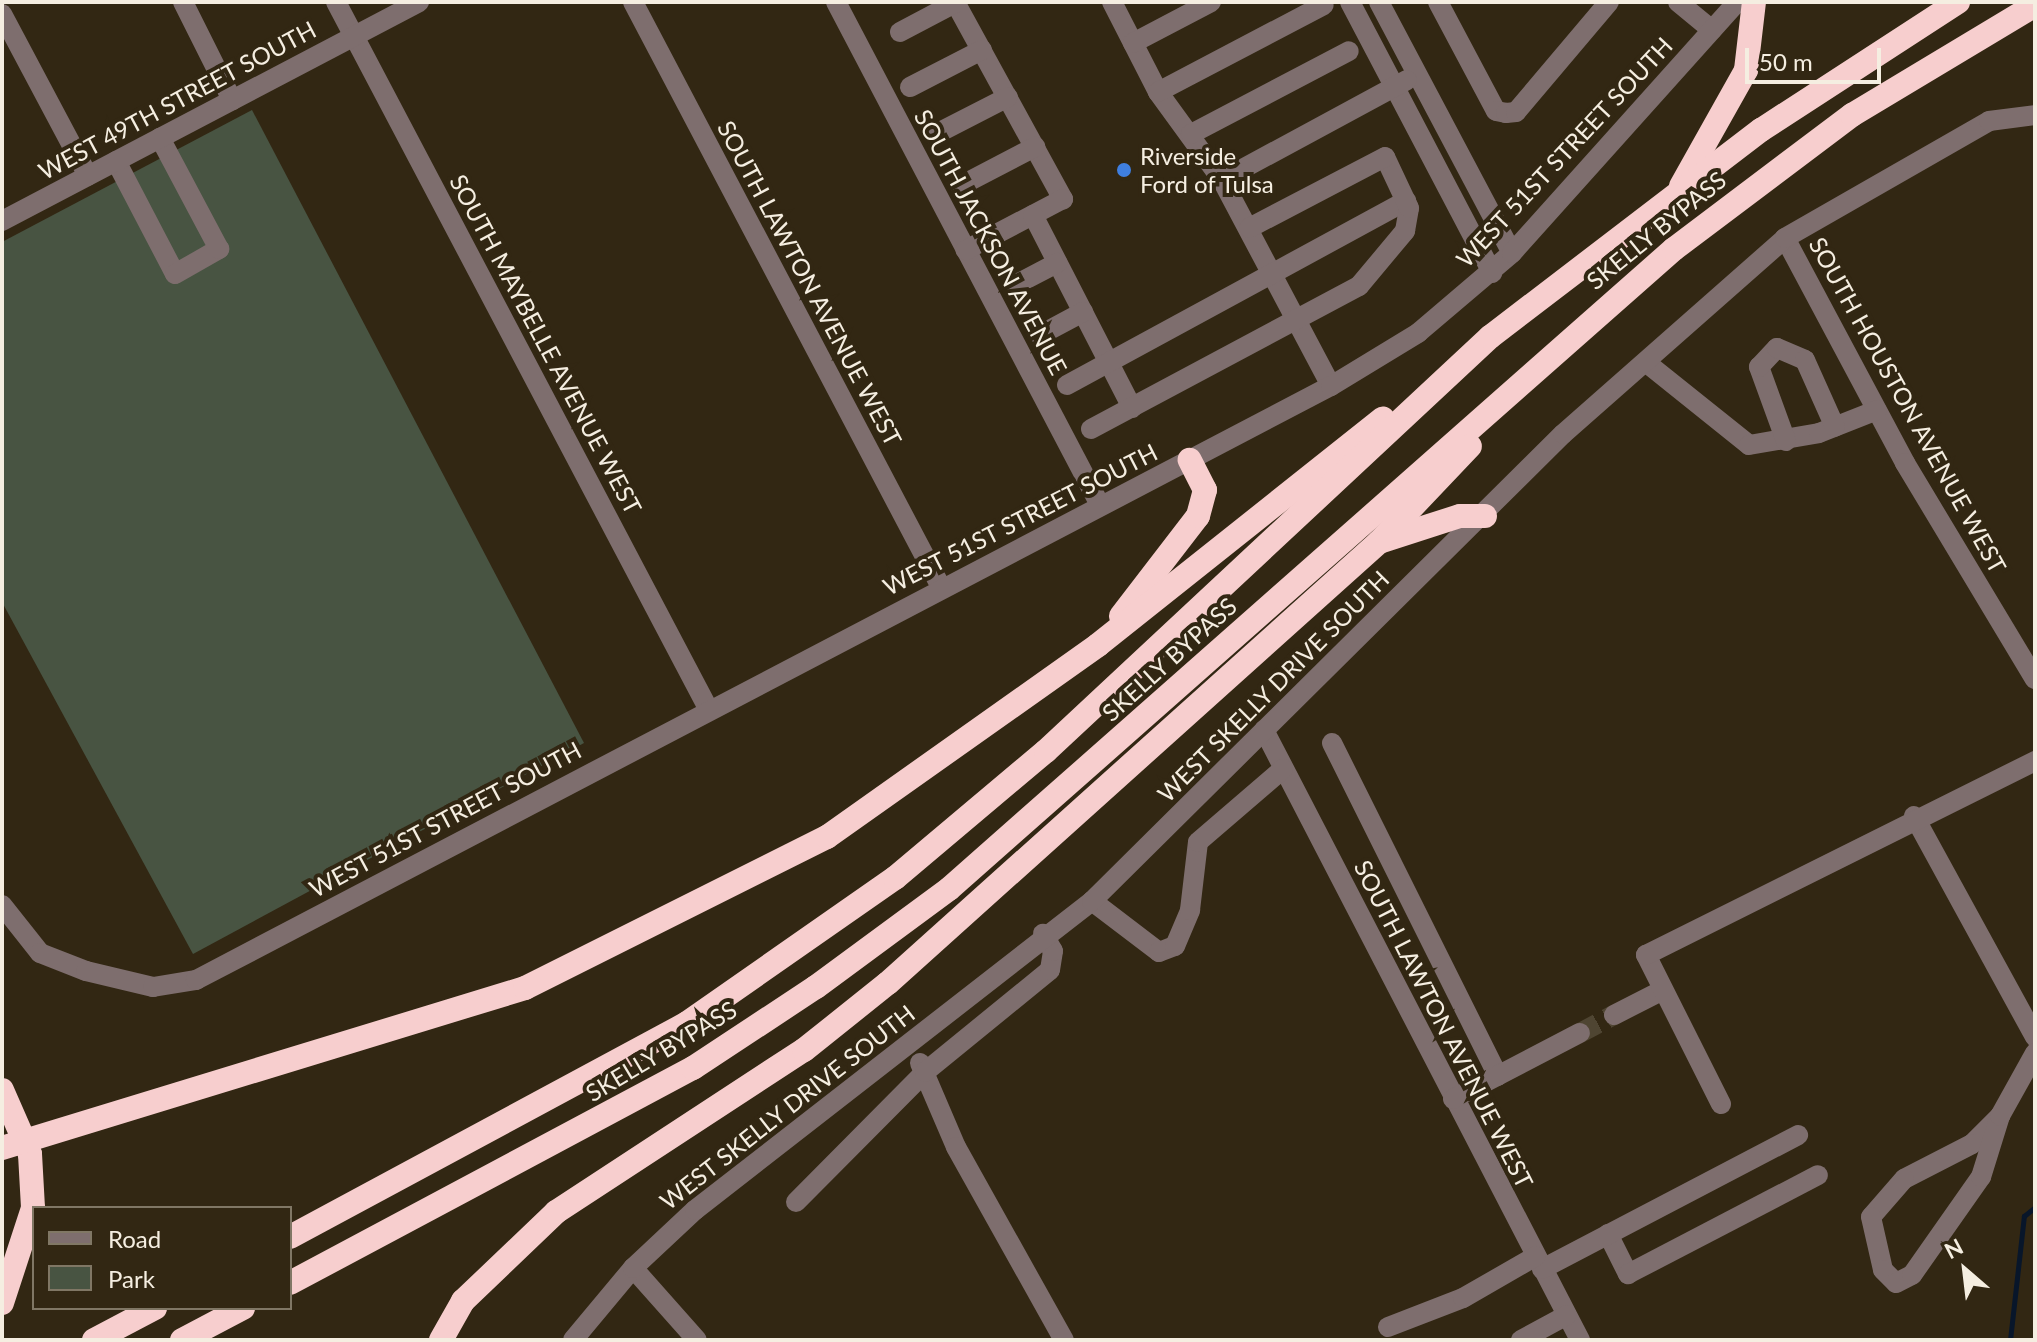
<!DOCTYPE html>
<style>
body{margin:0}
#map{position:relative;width:2037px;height:1342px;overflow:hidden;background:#322713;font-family:Lato,sans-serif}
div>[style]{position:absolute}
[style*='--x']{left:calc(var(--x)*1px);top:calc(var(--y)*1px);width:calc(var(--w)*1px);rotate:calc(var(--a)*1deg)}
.green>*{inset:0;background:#485442}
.stream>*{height:5px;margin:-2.5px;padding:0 2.5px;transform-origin:2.5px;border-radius:2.5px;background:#08162a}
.minor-tunnel>*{height:20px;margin-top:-10px;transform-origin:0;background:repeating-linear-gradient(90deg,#4f4532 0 20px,transparent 0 30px)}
.minor>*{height:20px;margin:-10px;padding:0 10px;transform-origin:10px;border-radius:10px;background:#7e6e6e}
.highway>*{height:24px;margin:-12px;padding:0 12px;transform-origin:12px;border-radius:12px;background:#f7cece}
.dots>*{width:22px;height:22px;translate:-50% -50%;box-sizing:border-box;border:4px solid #322713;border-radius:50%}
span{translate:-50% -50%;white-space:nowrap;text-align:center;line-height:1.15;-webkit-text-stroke:8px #322713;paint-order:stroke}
.street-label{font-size:24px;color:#f5eee1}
.poi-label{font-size:24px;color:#f5eee1}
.left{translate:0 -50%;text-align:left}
.frame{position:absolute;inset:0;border:4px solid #f5eee1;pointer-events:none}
.legend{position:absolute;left:32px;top:1206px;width:260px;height:104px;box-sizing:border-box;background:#322713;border:2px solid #807765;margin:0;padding:10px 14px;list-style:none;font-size:24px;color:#f5eee1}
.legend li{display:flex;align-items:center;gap:16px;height:40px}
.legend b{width:40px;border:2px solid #807765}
.north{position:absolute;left:1925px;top:1230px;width:80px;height:80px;-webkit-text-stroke:6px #322713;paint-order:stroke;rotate:332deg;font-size:22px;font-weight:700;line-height:32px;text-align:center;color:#f5eee1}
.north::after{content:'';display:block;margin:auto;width:28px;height:36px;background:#f5eee1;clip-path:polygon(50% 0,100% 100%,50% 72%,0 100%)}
.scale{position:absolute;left:1745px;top:48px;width:136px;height:36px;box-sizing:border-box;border:4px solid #f5eee1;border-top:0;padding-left:10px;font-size:24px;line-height:28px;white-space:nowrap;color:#f5eee1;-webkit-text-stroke:6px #322713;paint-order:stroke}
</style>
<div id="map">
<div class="green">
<i style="clip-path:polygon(252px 110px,584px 743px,193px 954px,2px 602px,2px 242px)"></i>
</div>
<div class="stream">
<i style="--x:2010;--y:1340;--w:125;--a:-83.6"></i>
<i style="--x:2024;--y:1216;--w:14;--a:-39"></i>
</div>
<div class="minor-tunnel">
<i style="--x:1580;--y:1033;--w:38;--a:-28"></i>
</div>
<div class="minor">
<i style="--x:183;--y:2;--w:110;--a:63.4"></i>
<i style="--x:336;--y:2;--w:800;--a:62.22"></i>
<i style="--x:633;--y:2;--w:663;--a:62.24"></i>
<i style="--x:836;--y:2;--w:568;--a:62.31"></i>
<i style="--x:955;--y:2;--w:225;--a:61.3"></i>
<i style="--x:1063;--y:199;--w:110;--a:152.3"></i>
<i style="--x:1112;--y:2;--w:101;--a:62.9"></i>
<i style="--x:1158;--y:92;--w:109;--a:54"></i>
<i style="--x:1222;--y:180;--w:233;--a:62.1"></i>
<i style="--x:1350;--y:2;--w:306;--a:62.3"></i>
<i style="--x:1379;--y:2;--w:284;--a:62.1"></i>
<i style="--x:1438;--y:2;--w:123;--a:62"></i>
<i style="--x:1496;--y:111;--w:10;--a:11"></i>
<i style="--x:1506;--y:113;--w:10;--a:-6"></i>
<i style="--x:1516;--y:112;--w:144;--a:-49.8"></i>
<i style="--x:1678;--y:2;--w:44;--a:39.5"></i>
<i style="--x:2;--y:14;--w:183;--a:62"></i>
<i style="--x:900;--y:32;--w:64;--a:-27.8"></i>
<i style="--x:1133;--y:43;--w:88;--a:-27.7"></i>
<i style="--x:910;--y:87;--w:81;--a:-27.2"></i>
<i style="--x:1158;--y:92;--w:187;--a:-27.7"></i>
<i style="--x:1191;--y:134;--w:178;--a:-27.7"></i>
<i style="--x:934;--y:135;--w:83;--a:-27.2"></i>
<i style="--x:116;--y:161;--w:127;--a:62.4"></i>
<i style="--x:175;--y:274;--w:51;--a:-29.6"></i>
<i style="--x:219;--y:249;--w:126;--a:-118"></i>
<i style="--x:1222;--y:180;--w:210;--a:-28.4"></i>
<i style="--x:960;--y:186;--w:85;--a:-27.5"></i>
<i style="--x:1033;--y:215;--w:217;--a:62.8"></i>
<i style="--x:2;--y:221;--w:471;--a:-27.7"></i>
<i style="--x:1785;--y:238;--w:255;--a:61.9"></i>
<i style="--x:1905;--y:463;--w:252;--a:59"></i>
<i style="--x:1013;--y:286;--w:50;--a:-27.6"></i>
<i style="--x:1040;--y:335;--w:49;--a:-28.1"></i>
<i style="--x:1648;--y:364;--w:129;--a:38.7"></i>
<i style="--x:1749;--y:445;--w:71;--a:-9.7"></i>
<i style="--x:1819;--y:433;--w:62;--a:-21.6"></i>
<i style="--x:1067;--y:385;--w:386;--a:-28.5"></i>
<i style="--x:1091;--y:429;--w:304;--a:-28.1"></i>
<i style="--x:1359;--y:286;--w:72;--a:-50.1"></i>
<i style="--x:1405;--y:231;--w:23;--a:-80"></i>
<i style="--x:1409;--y:208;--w:56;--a:-115.2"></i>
<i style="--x:1385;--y:157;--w:153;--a:152.4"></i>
<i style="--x:1786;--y:441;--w:79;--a:-110"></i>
<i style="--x:1759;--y:367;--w:26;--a:-47"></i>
<i style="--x:1777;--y:348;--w:30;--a:23"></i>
<i style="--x:1805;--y:360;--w:73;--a:65.9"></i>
<i style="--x:1264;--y:730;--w:687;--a:62.61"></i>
<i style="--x:1332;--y:743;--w:372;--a:63.5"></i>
<i style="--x:1914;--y:816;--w:252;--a:61.3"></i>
<i style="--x:1092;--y:901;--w:84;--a:37.3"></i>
<i style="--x:1159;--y:952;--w:17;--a:-21"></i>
<i style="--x:1175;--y:946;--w:39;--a:-67"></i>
<i style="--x:1190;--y:910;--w:68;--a:-83.3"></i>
<i style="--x:1198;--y:842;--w:112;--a:-40.7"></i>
<i style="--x:2;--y:905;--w:61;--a:51.6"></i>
<i style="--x:40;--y:953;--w:49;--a:21.4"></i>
<i style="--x:86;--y:971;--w:69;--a:13.4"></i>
<i style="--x:153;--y:987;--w:44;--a:-9.2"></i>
<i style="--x:196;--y:980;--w:1281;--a:-27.63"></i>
<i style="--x:1331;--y:386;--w:102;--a:-31.3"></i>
<i style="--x:1418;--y:333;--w:123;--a:-40.4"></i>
<i style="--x:1512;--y:253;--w:337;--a:-48.1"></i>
<i style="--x:1614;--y:1015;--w:55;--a:-27"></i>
<i style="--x:920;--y:1063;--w:91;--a:66.8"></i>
<i style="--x:956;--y:1147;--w:221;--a:60.8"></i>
<i style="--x:1453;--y:1099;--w:143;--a:-27.5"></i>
<i style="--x:1721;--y:1104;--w:167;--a:-116.7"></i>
<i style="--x:1646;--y:955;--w:435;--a:-26.5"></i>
<i style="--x:2000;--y:1116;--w:40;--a:135"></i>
<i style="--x:1972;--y:1144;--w:76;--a:152.8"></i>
<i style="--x:1904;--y:1179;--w:50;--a:131"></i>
<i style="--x:1871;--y:1217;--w:54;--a:77.2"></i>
<i style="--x:1883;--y:1270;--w:18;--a:45"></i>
<i style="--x:1896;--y:1283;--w:18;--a:-27"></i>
<i style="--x:1912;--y:1275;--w:120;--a:-54.9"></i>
<i style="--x:1981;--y:1177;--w:64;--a:-72.7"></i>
<i style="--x:2000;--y:1116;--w:72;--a:-60.9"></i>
<i style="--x:796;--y:1202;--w:183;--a:-45.2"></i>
<i style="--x:925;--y:1072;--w:161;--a:-39.2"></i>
<i style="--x:1050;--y:970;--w:19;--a:-81"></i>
<i style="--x:1053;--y:951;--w:20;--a:-120"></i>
<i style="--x:1608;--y:1234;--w:45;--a:63.4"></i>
<i style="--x:1628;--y:1274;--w:214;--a:-27.5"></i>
<i style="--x:633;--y:1268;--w:96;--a:48.4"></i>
<i style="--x:1542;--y:1269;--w:289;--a:-27.6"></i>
<i style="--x:1388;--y:1327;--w:80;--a:-21.1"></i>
<i style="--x:1463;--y:1298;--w:84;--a:-29.9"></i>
<i style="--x:573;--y:1340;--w:94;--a:-50.2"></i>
<i style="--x:633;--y:1268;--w:85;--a:-43.1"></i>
<i style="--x:695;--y:1210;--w:503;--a:-37.89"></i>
<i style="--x:1092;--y:901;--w:663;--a:-44.76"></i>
<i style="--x:1563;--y:434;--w:296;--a:-41.4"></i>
<i style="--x:1785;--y:238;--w:235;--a:-29.8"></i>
<i style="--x:1989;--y:121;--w:46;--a:-7.4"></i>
<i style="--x:1521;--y:1340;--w:52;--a:-28.5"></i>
</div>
<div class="highway">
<i style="--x:1681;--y:186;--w:133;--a:-60.7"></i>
<i style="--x:1746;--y:70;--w:68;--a:-83.3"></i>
<i style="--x:1382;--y:541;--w:82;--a:-17.8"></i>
<i style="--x:1460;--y:516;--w:25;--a:0"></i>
<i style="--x:1121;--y:616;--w:126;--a:-52.4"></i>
<i style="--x:1198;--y:516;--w:27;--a:-75"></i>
<i style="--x:1205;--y:490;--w:34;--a:-117"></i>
<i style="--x:2;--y:1090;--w:70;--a:66.4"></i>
<i style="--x:30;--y:1154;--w:54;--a:86.8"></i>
<i style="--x:33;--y:1208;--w:100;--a:108.1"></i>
<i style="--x:2;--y:1148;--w:547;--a:-17.01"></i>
<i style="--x:525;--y:988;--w:338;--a:-26.6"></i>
<i style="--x:827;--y:837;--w:332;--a:-35.3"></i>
<i style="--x:1098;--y:645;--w:364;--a:-38.5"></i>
<i style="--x:290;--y:1237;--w:451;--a:-28.3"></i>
<i style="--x:687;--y:1023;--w:254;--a:-34.9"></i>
<i style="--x:895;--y:878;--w:197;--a:-40.1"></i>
<i style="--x:1046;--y:751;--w:607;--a:-43"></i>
<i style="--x:1490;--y:337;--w:341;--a:-37.4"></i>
<i style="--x:1761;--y:130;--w:235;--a:-33"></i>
<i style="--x:290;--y:1283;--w:457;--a:-28.1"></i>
<i style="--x:693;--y:1068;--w:147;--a:-33.4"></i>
<i style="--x:816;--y:987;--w:165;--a:-36.4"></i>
<i style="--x:949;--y:889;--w:967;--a:-41.44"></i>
<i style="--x:1674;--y:249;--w:223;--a:-37"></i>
<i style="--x:1852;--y:115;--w:214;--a:-31"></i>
<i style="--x:94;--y:1340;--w:69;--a:-27.7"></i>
<i style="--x:182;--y:1340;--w:69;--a:-27.7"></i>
<i style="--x:441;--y:1340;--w:45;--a:-60.6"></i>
<i style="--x:463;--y:1301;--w:129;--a:-43.7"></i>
<i style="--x:556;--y:1212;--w:296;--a:-33.2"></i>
<i style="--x:804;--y:1050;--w:107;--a:-38.6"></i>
<i style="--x:888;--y:983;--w:660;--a:-41.93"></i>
<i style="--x:1379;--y:542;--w:132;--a:-46.5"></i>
</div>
<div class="dots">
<i style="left:1124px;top:170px;background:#3f7fe0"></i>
</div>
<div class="street-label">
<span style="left:177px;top:100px;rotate:-28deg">WEST 49TH STREET SOUTH</span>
<span style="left:1564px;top:152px;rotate:-47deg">WEST 51ST STREET SOUTH</span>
<span style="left:1656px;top:230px;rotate:-39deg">SKELLY BYPASS</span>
<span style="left:991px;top:242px;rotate:62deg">SOUTH JACKSON AVENUE</span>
<span style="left:810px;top:283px;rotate:62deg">SOUTH LAWTON AVENUE WEST</span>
<span style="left:546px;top:344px;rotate:62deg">SOUTH MAYBELLE AVENUE WEST</span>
<span style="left:1908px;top:405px;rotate:61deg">SOUTH HOUSTON AVENUE WEST</span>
<span style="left:1020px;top:519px;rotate:-27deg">WEST 51ST STREET SOUTH</span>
<span style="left:1169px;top:659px;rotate:-42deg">SKELLY BYPASS</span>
<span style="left:1273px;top:686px;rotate:-45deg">WEST SKELLY DRIVE SOUTH</span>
<span style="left:445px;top:819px;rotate:-28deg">WEST 51ST STREET SOUTH</span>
<span style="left:1444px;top:1024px;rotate:63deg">SOUTH LAWTON AVENUE WEST</span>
<span style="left:661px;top:1051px;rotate:-31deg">SKELLY BYPASS</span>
<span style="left:787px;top:1107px;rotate:-38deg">WEST SKELLY DRIVE SOUTH</span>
</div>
<div class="poi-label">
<span class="left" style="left:1140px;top:170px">Riverside<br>Ford of Tulsa</span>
</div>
<div class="frame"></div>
<ul class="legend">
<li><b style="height:10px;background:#7e6e6e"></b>Road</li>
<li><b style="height:22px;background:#485442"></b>Park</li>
</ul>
<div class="north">N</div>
<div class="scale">50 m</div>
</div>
